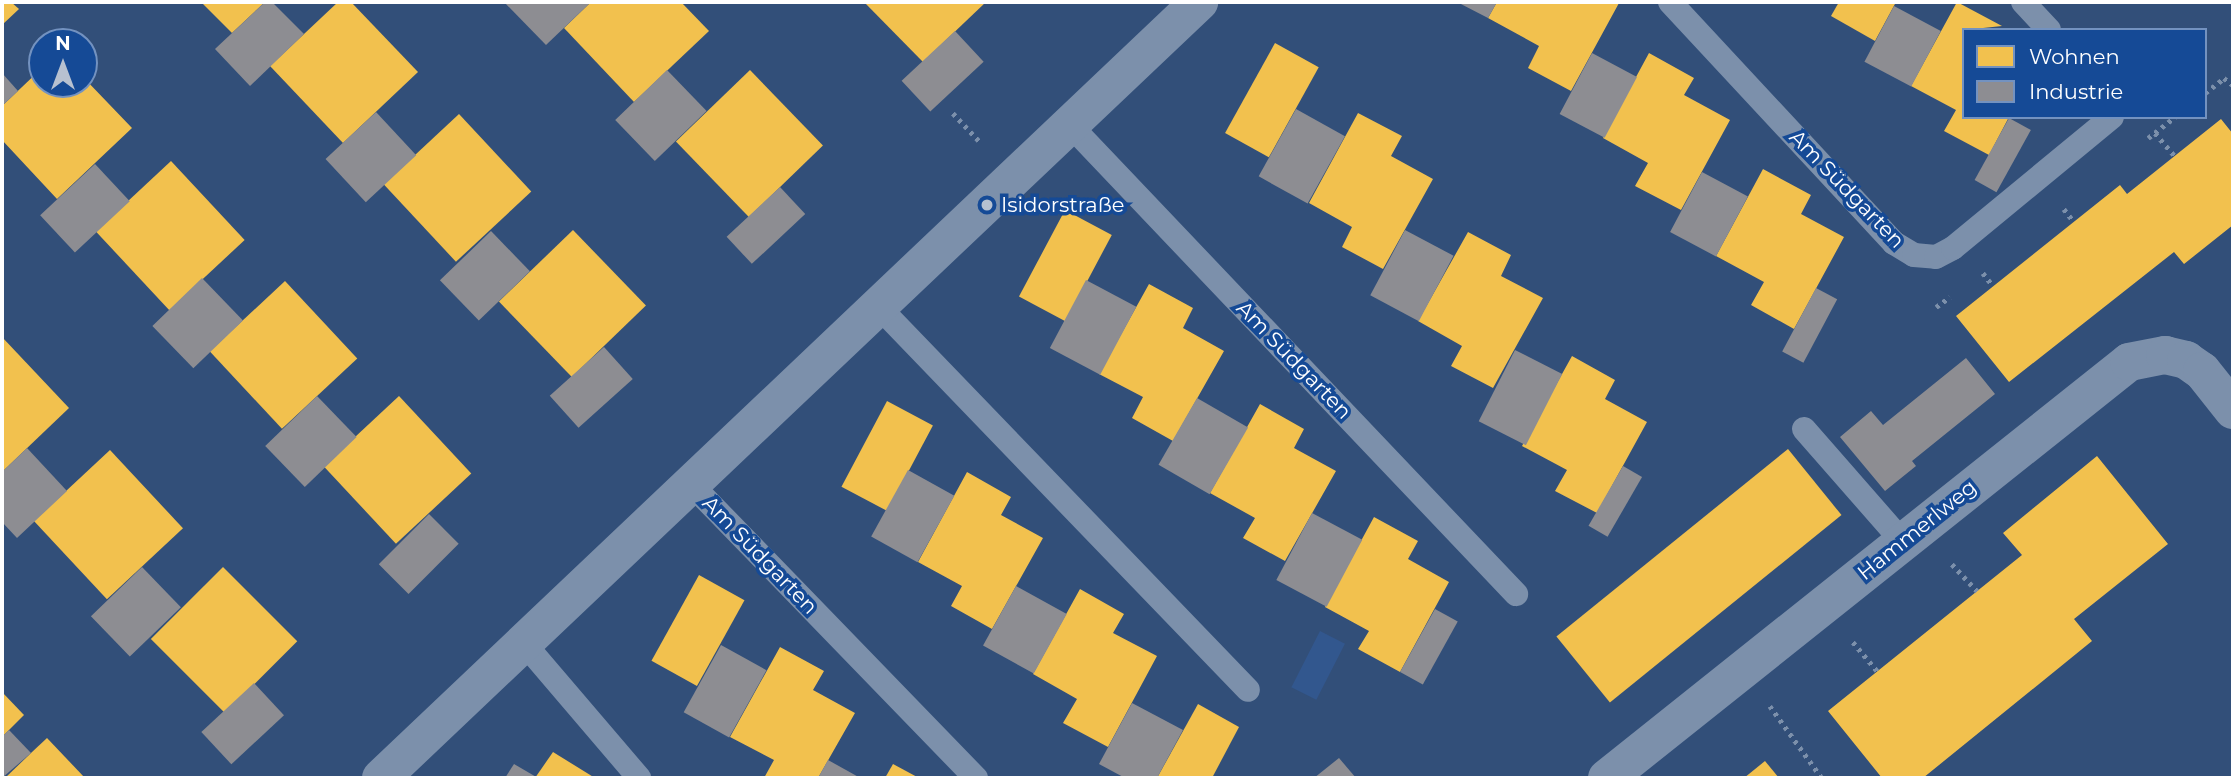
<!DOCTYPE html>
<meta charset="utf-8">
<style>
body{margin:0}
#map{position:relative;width:2235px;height:780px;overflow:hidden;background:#324f79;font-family:Montserrat,sans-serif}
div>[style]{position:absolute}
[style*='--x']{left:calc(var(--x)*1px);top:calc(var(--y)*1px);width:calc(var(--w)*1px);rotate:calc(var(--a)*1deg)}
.water>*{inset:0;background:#32578e;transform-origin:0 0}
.homes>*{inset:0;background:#f2c14e;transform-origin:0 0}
.industry>*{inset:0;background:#8d8d92;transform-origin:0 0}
.path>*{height:4.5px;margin-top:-2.25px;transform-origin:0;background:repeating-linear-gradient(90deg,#7c90ab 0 3.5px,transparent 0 8.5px)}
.lane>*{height:24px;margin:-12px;padding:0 12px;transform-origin:12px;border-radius:12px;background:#7c90ab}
.street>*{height:38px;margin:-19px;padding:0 19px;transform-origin:19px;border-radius:19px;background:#7c90ab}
.dots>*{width:19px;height:19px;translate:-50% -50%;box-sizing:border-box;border:4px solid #154a96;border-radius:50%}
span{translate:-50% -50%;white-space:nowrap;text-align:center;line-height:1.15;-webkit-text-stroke:7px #154a96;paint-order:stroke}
.street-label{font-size:21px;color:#fff}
.poi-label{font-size:21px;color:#fff}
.left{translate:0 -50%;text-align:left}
.frame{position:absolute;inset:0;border:4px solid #fff;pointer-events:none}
.legend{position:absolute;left:1962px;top:28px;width:245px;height:91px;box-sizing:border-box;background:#154a96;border:2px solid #7392c0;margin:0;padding:9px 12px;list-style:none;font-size:21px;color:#fff}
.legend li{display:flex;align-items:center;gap:14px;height:35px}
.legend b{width:35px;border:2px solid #7392c0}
.north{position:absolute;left:28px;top:28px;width:70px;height:70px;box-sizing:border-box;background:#154a96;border:2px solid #7392c0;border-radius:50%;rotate:0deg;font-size:19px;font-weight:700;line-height:28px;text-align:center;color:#fff}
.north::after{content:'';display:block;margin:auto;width:24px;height:32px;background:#b7c1d0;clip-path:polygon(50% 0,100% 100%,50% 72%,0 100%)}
</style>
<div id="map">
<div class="water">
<i style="left:1320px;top:631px;width:28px;height:63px;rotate:27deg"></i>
</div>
<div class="homes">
<i style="clip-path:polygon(2px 2px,11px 2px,19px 9px,2px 25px)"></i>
<i style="clip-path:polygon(201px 2px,265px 2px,232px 33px)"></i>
<i style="clip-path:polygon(338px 2px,351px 2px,418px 72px,343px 143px,270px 66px)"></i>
<i style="clip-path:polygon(591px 2px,681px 2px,709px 31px,634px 102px,564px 28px)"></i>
<i style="clip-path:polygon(864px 2px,986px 2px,923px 62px)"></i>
<i style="clip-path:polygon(1497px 2px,1617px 2px,1619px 3px,1571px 91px,1528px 68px,1539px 46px,1488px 18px)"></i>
<i style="clip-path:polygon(1839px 2px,1896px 2px,1875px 41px,1831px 16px)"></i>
<i style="clip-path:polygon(1957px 2px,2002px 26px,1964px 30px,1964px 117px,2009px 117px,1989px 155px,1944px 131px,1956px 110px,1911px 86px)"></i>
<i style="left:1275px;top:43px;width:50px;height:103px;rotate:29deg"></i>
<i style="clip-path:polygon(1649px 53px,1694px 78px,1684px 95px,1730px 120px,1681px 210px,1635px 186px,1648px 163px,1603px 138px)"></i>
<i style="clip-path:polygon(42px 68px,42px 84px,84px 84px,84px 78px,132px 128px,57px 199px,2px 140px,2px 106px)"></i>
<i style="left:750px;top:70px;width:105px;height:103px;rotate:46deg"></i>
<i style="clip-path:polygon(1358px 113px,1402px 136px,1391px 156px,1433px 179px,1383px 269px,1342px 247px,1352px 227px,1309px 203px)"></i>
<i style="left:459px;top:114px;width:106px;height:103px;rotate:47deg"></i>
<i style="clip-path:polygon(2221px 119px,2233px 134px,2233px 225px,2184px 264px,2174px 252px,2009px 382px,1956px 316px,2120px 185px,2127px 194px)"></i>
<i style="left:171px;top:161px;width:108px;height:103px;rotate:47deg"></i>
<i style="clip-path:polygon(1763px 169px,1811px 195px,1801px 214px,1844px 237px,1794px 329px,1751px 305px,1764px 282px,1716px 256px)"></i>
<i style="left:1065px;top:210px;width:53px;height:98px;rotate:28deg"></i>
<i style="left:573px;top:230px;width:105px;height:103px;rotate:46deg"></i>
<i style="clip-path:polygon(1468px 232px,1511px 255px,1501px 276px,1543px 298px,1493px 388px,1451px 366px,1462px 346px,1418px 321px)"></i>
<i style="left:285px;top:281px;width:106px;height:103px;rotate:47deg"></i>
<i style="clip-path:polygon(1149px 284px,1193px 308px,1183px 328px,1224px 351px,1173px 441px,1132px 418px,1143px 397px,1099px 374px)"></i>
<i style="clip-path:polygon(2px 337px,69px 408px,2px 472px)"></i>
<i style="clip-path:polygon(1572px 356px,1615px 380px,1605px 399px,1647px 422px,1597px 513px,1555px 491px,1567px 470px,1522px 446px)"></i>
<i style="left:399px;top:396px;width:106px;height:103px;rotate:47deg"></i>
<i style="left:887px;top:401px;width:52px;height:97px;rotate:28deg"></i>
<i style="clip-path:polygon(1260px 404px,1304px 429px,1294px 448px,1336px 471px,1285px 561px,1243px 538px,1255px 518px,1210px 493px)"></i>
<i style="left:1788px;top:449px;width:85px;height:298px;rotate:51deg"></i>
<i style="left:110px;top:450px;width:107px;height:104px;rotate:47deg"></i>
<i style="clip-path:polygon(2097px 456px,2168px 544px,2074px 619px,2092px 641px,1923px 778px,1882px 778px,1828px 711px,2022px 555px,2003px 533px)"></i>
<i style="clip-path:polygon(967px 472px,1011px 497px,1001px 515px,1043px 538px,992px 629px,951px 606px,962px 586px,918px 562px)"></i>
<i style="clip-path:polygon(1374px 517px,1418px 541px,1408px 559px,1449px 582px,1400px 672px,1358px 649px,1369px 631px,1325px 607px)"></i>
<i style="left:223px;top:567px;width:105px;height:102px;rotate:45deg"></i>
<i style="left:699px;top:575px;width:52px;height:98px;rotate:29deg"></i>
<i style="clip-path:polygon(1080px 589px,1124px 614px,1113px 633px,1157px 656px,1108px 747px,1063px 723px,1077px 699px,1033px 674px)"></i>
<i style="clip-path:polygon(780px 647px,824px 671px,813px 690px,855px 713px,818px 778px,764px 778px,774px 760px,730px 737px)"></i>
<i style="clip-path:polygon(2px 692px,24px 715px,2px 737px)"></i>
<i style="clip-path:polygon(1198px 704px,1239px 727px,1212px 778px,1157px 778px)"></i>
<i style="clip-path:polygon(47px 738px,85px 778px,5px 778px,31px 753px)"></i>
<i style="clip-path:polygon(553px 752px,595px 778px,535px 778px)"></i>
<i style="clip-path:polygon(1765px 761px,1779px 778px,1744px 778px)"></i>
<i style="clip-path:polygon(893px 764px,919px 778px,885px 778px)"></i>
</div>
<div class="industry">
<i style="clip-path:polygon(265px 2px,272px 2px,304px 34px,250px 86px,215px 49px)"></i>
<i style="clip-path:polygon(504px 2px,591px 2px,546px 45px)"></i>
<i style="clip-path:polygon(1457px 2px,1497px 2px,1488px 18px)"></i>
<i style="left:1894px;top:6px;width:53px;height:63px;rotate:28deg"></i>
<i style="left:955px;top:31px;width:42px;height:73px;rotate:47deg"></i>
<i style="left:1592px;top:53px;width:51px;height:69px;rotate:28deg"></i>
<i style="left:667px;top:70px;width:57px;height:72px;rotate:46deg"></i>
<i style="clip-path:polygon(2px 73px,18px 91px,2px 106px)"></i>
<i style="left:1296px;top:109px;width:56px;height:77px;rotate:29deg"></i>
<i style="left:376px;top:112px;width:59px;height:69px;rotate:47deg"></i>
<i style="left:2009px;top:118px;width:25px;height:71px;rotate:29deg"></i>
<i style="left:95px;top:164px;width:51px;height:75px;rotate:47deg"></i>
<i style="left:1702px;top:172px;width:52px;height:68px;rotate:28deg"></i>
<i style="left:780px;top:187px;width:37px;height:73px;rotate:47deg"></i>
<i style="left:1405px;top:230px;width:55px;height:74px;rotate:28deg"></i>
<i style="left:491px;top:231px;width:56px;height:71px;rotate:46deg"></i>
<i style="left:202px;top:278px;width:59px;height:69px;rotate:46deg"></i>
<i style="left:1086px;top:280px;width:57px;height:77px;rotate:28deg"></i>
<i style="left:1816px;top:288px;width:24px;height:72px;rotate:28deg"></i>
<i style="left:604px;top:347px;width:43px;height:73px;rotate:48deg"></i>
<i style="left:1515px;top:350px;width:53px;height:80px;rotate:27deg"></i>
<i style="clip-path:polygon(1966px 358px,1995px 394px,1912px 461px,1916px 466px,1885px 491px,1840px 437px,1871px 411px,1883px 425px)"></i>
<i style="left:317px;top:396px;width:57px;height:72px;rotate:46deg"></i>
<i style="left:1197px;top:398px;width:59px;height:77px;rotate:30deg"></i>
<i style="clip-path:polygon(27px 448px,67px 491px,17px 538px,2px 522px,2px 472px)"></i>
<i style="left:1623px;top:466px;width:22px;height:69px;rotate:30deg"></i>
<i style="left:908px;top:470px;width:53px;height:76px;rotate:29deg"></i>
<i style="left:1312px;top:513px;width:57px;height:76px;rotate:28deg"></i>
<i style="left:429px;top:514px;width:42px;height:71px;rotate:45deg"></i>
<i style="left:142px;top:567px;width:56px;height:71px;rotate:46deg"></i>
<i style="left:1016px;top:586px;width:58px;height:68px;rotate:29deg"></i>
<i style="left:1435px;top:609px;width:26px;height:72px;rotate:29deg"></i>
<i style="left:721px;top:645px;width:52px;height:77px;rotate:29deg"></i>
<i style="left:254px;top:683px;width:44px;height:72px;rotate:47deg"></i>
<i style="clip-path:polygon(1132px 703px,1183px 730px,1157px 778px,1125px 778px,1099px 764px)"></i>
<i style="clip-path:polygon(9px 730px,31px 753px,2px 778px,2px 737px)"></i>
<i style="clip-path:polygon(1339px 758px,1356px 778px,1314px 778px)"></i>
<i style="clip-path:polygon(828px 760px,855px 775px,860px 778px,818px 778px)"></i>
<i style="clip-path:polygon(514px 764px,538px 778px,505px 778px)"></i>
</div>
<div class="path">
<i style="--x:2205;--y:93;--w:24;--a:-38"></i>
<i style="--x:2224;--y:78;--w:11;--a:38"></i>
<i style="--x:953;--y:113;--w:41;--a:47"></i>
<i style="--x:2155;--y:133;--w:30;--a:49"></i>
<i style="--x:2148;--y:138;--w:34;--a:-38"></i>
<i style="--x:2064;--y:209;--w:16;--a:52"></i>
<i style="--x:1983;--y:273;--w:16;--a:52"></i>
<i style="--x:1936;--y:307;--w:17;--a:-36"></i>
<i style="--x:1952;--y:564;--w:37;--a:47"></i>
<i style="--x:1853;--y:642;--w:38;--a:50"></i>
<i style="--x:1770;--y:706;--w:89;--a:54.2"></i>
</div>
<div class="lane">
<i style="--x:1670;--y:2;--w:329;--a:47.1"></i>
<i style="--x:1894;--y:243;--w:23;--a:31"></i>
<i style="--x:1914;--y:255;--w:22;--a:5"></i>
<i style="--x:1936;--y:257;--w:19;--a:-28"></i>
<i style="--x:1953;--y:248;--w:206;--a:-39.5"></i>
<i style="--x:2023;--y:2;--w:38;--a:47"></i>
<i style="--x:1071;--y:126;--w:646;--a:46.44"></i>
<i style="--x:878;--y:306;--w:533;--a:46.06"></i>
<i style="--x:1804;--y:429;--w:150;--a:48.8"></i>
<i style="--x:690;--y:483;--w:411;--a:45.9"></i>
<i style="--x:523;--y:642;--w:179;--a:49.5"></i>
</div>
<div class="street">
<i style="--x:381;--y:778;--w:1128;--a:-43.49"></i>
<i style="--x:1607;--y:778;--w:667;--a:-38.55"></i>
<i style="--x:2129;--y:362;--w:37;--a:-11"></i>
<i style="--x:2165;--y:355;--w:22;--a:13"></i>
<i style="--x:2186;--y:360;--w:19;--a:35"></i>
<i style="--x:2202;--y:371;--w:50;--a:51.5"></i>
</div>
<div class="dots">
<i style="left:987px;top:205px;background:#b7c1d0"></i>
</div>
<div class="street-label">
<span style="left:1847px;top:189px;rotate:46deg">Am Südgarten</span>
<span style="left:1294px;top:360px;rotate:46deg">Am Südgarten</span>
<span style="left:1917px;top:530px;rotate:-39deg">Hammerlweg</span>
<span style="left:760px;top:555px;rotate:46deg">Am Südgarten</span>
</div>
<div class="poi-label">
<span class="left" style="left:1001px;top:205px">Isidorstraße</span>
</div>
<div class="frame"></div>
<ul class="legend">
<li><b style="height:19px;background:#f2c14e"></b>Wohnen</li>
<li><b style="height:19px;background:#8d8d92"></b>Industrie</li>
</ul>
<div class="north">N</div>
</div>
